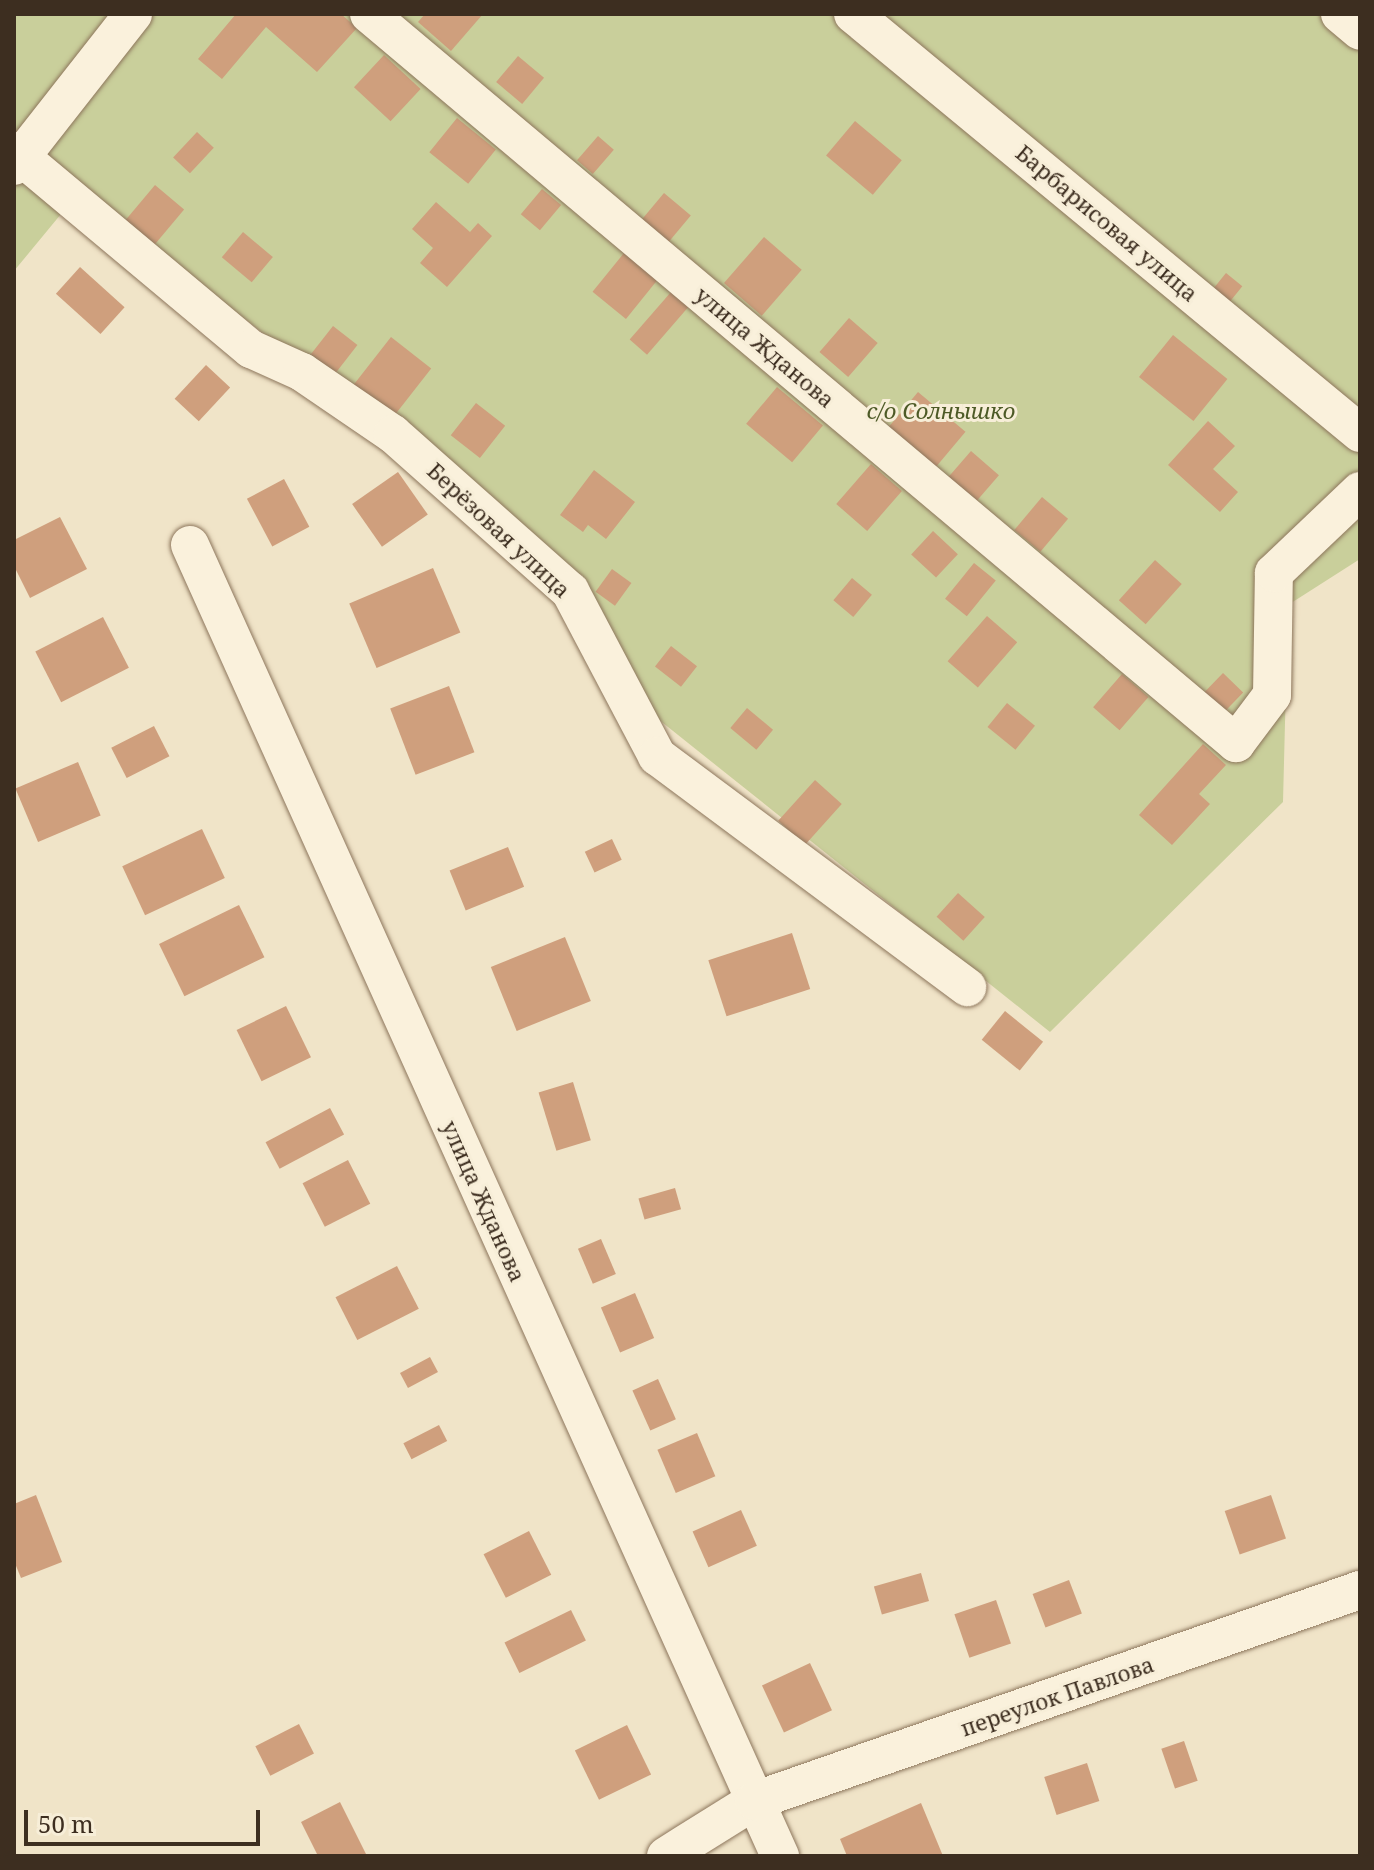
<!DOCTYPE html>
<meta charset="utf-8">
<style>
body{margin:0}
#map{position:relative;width:1374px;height:1870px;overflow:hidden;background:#f0e4c8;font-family:"Noto Serif",serif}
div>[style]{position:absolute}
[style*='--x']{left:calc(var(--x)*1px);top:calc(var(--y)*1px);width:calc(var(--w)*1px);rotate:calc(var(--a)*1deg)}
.green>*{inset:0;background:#c9cf9b}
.building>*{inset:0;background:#cf9f7d;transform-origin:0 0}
.roads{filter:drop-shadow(0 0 2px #8d765c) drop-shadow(0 0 2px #8d765c)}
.minor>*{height:38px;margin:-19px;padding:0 19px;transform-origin:19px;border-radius:19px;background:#faf1dc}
span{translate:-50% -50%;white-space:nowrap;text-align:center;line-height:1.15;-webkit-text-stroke:6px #f7eed8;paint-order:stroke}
.street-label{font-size:22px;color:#3d2e20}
.park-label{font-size:22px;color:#4d5a26;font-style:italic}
.frame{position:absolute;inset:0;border:16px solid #3d2e20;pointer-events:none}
.scale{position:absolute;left:24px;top:1810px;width:236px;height:36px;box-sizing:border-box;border:4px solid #3d2e20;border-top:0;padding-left:10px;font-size:24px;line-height:28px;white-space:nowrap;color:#3d2e20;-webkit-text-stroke:6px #f7eed8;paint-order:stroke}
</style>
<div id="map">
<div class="green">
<i style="clip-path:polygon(14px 14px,1360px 14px,1360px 559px,1288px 605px,1283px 802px,1050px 1032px,643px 707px,578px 578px,80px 191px,14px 271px)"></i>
</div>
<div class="building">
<i style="clip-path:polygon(236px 14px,341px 14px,357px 28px,317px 72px,266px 27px,222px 79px,198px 59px)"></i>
<i style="clip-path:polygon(425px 14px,483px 14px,451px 51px,418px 22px)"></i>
<i style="left:384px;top:55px;width:50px;height:44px;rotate:43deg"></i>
<i style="left:518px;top:56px;width:34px;height:34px;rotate:40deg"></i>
<i style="left:457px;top:118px;width:50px;height:44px;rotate:39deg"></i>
<i style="left:855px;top:121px;width:61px;height:45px;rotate:40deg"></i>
<i style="left:197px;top:132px;width:23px;height:35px;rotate:43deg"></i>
<i style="left:598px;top:136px;width:21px;height:32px;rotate:41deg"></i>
<i style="left:155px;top:185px;width:38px;height:47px;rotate:40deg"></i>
<i style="left:542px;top:189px;width:25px;height:33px;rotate:40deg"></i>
<i style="left:664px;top:193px;width:35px;height:41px;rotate:40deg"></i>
<i style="clip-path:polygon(436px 202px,470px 232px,478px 223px,492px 236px,447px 287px,420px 263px,433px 248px,412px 229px)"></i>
<i style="left:243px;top:232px;width:39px;height:33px;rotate:40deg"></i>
<i style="left:764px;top:237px;width:50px;height:61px;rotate:41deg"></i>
<i style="left:624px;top:253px;width:43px;height:50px;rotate:39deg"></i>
<i style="left:80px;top:267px;width:60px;height:36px;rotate:42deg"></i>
<i style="left:1226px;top:273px;width:21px;height:26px;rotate:39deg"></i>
<i style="left:671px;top:292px;width:23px;height:63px;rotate:41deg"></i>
<i style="left:849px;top:318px;width:38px;height:45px;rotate:41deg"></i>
<i style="left:333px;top:326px;width:31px;height:36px;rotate:38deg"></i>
<i style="left:1173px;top:335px;width:70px;height:54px;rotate:39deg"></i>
<i style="left:391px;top:337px;width:51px;height:61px;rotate:38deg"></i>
<i style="left:206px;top:365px;width:33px;height:46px;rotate:43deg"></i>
<i style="left:777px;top:387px;width:60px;height:48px;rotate:40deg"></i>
<i style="left:918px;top:392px;width:62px;height:47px;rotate:40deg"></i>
<i style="left:476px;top:403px;width:37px;height:41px;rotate:38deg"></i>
<i style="clip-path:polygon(1208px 421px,1235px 446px,1213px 469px,1238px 492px,1220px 512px,1168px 465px)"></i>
<i style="left:971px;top:451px;width:37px;height:35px;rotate:41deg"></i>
<i style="left:871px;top:464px;width:41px;height:53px;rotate:41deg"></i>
<i style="clip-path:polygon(594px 470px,635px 502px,606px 539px,588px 525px,583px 532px,560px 515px)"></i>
<i style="left:398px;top:472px;width:52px;height:56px;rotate:55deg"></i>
<i style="left:284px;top:479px;width:54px;height:42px;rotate:62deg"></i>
<i style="left:1042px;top:497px;width:34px;height:43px;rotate:40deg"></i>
<i style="clip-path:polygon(60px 517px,87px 569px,30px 598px,14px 566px,14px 540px)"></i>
<i style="left:933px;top:531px;width:34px;height:32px;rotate:43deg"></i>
<i style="left:1155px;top:560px;width:36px;height:54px;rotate:42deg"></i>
<i style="left:974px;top:563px;width:28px;height:46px;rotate:39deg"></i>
<i style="left:433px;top:568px;width:70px;height:91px;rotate:67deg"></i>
<i style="left:612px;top:569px;width:24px;height:28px;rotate:36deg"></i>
<i style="left:852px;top:578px;width:26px;height:29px;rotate:40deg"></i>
<i style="left:987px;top:616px;width:40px;height:60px;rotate:41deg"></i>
<i style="left:103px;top:617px;width:57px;height:76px;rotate:63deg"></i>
<i style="left:671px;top:646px;width:33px;height:26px;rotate:38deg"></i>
<i style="left:1223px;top:673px;width:28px;height:32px;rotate:44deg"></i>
<i style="left:1122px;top:674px;width:35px;height:44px;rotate:41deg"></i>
<i style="left:449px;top:686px;width:71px;height:63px;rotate:69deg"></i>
<i style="left:1007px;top:703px;width:36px;height:31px;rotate:39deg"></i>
<i style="left:747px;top:708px;width:34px;height:26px;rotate:40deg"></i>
<i style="left:154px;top:726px;width:34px;height:48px;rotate:63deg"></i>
<i style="clip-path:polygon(1203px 744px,1226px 765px,1199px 794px,1210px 804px,1172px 845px,1139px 815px)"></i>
<i style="left:78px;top:762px;width:58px;height:68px;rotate:67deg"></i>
<i style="left:815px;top:780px;width:36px;height:55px;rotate:42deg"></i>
<i style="left:202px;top:829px;width:54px;height:88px;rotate:65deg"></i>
<i style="left:612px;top:839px;width:23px;height:30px;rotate:65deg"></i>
<i style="left:508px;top:847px;width:43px;height:63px;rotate:68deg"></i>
<i style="left:958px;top:893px;width:36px;height:32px;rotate:42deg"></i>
<i style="left:239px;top:905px;width:58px;height:89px;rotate:64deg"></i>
<i style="left:792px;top:933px;width:59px;height:88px;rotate:72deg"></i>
<i style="left:565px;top:937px;width:69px;height:80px;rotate:68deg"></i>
<i style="left:286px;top:1006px;width:57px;height:55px;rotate:64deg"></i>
<i style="left:1005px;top:1011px;width:49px;height:37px;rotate:39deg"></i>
<i style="left:573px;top:1082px;width:61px;height:36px;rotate:73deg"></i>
<i style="left:330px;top:1108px;width:30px;height:73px;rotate:62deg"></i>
<i style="left:348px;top:1160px;width:49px;height:51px;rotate:63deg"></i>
<i style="left:675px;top:1188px;width:22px;height:38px;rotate:74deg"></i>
<i style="left:601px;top:1239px;width:38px;height:25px;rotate:67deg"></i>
<i style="left:397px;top:1266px;width:48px;height:69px;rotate:63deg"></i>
<i style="left:635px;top:1293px;width:49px;height:37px;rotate:67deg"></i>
<i style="left:430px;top:1357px;width:17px;height:34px;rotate:62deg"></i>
<i style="left:658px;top:1379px;width:44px;height:28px;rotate:66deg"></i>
<i style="left:439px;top:1425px;width:18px;height:40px;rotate:63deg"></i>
<i style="left:697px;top:1433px;width:47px;height:43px;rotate:67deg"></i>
<i style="clip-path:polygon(36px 1495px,62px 1562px,21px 1578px,14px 1561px,14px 1504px)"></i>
<i style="left:1271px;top:1495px;width:46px;height:49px;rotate:71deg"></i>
<i style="left:741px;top:1510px;width:39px;height:53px;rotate:66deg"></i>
<i style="left:529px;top:1531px;width:49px;height:51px;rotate:63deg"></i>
<i style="left:921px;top:1573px;width:29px;height:49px;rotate:74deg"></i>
<i style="left:1069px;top:1580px;width:36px;height:39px;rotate:69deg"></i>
<i style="left:996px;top:1600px;width:46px;height:44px;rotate:71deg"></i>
<i style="left:571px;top:1610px;width:34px;height:74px;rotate:64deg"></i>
<i style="left:810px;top:1663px;width:52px;height:53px;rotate:65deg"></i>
<i style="left:299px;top:1724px;width:33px;height:49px;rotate:63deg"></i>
<i style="left:627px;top:1725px;width:55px;height:58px;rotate:64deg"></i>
<i style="left:1184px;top:1741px;width:42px;height:24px;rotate:71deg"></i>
<i style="left:1087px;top:1763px;width:40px;height:45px;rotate:72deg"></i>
<i style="clip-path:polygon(340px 1802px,367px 1856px,318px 1856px,301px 1822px)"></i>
<i style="clip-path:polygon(921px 1803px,943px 1856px,847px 1856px,840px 1839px)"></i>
</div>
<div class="roads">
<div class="minor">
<i style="--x:369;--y:14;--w:1133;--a:40.06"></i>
<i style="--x:1236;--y:743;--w:60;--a:-53.1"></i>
<i style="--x:1272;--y:695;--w:122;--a:-89.1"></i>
<i style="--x:1274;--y:573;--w:119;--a:-43.6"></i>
<i style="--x:853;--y:14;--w:658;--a:39.57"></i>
<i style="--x:1340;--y:14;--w:26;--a:40"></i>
<i style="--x:14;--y:151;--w:309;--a:39.9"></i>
<i style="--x:251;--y:349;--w:56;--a:24.3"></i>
<i style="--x:302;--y:372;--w:110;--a:34.3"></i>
<i style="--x:393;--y:434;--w:237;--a:41.6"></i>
<i style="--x:570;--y:591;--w:187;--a:62.2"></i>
<i style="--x:657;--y:756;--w:387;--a:36.7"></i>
<i style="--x:14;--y:166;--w:193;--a:-51.9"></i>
<i style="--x:190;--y:545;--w:1438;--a:65.77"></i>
<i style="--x:666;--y:1856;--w:104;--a:-32"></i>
<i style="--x:754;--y:1801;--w:642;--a:-19.2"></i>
</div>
</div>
<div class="street-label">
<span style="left:1107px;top:223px;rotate:40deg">Барбарисовая улица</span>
<span style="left:765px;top:347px;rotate:40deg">улица Жданова</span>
<span style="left:499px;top:530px;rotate:43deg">Берёзовая улица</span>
<span style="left:484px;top:1201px;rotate:66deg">улица Жданова</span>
<span style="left:1057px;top:1696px;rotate:-19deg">переулок Павлова</span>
</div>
<div class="park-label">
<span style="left:941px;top:411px">с/о Солнышко</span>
</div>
<div class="frame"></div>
<div class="scale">50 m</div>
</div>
